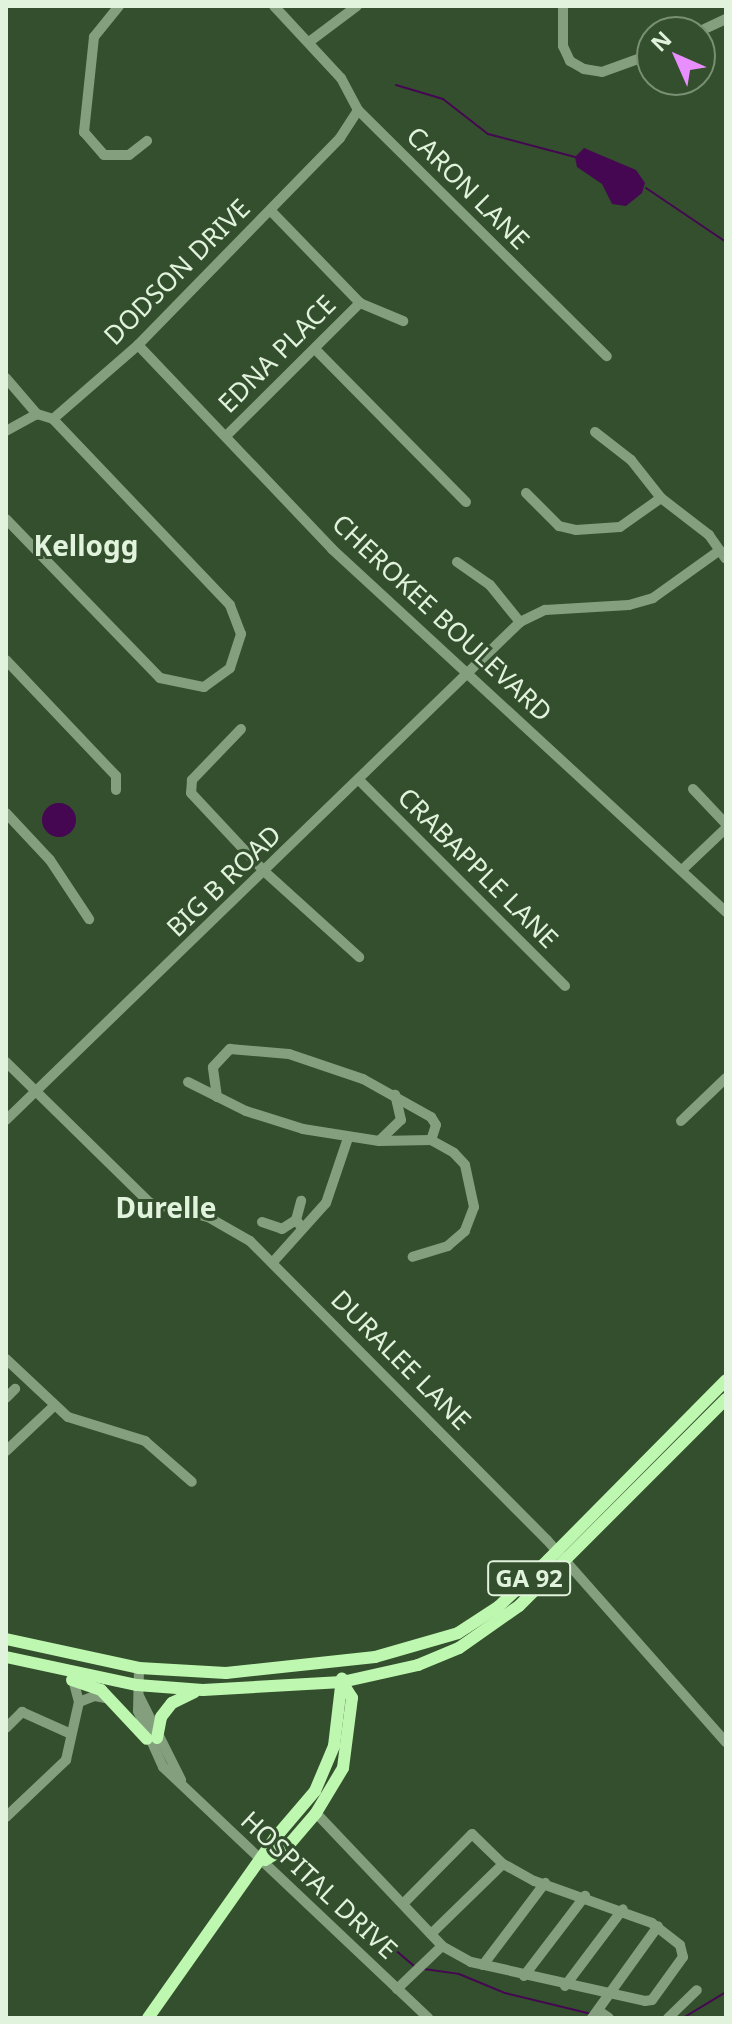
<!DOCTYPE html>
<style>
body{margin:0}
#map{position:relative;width:732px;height:2024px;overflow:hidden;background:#344f2d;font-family:"Noto Sans",sans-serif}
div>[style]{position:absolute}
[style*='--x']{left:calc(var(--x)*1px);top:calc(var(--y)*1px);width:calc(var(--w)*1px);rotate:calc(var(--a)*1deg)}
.water>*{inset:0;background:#450652}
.round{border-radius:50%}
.stream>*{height:2px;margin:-1px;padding:0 1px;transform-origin:1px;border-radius:1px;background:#450652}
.minor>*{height:10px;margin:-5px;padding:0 5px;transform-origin:5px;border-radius:5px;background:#849f7d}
.major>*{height:12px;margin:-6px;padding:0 6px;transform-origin:6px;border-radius:6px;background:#bef7b0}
span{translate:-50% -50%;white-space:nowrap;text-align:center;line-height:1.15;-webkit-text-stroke:6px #344f2d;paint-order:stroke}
.shield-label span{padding:2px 6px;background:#344f2d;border:2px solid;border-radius:6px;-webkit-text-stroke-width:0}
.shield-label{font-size:24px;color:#e1f2dd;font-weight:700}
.street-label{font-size:26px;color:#e1f2dd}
.neighbourhood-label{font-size:28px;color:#e1f2dd;font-weight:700}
.frame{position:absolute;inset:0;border:8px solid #e1f2dd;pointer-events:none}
.north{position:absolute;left:636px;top:16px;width:80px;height:80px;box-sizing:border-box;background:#344f2d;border:2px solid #799073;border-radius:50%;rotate:315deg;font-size:22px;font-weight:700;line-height:32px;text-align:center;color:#e1f2dd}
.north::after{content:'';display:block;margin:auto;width:28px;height:36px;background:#e88eff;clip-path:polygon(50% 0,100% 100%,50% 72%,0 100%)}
</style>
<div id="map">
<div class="water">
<i style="clip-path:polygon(584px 148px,636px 170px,645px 183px,642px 193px,626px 206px,612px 204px,602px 184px,577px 167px,575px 157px)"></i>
<i class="round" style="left:42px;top:803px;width:34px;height:34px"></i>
</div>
<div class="stream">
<i style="--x:396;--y:85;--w:49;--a:16.6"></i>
<i style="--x:443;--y:99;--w:57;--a:37.9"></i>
<i style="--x:488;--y:134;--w:90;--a:14.8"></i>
<i style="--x:646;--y:188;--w:97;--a:34"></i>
<i style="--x:373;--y:1931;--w:54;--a:40.5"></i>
<i style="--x:424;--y:1969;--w:35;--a:8"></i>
<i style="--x:459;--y:1974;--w:50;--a:22.4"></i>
<i style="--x:505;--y:1993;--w:89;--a:13.7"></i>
<i style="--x:683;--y:2018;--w:50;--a:-31.2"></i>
</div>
<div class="minor">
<i style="--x:119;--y:6;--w:40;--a:129"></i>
<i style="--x:94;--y:37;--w:96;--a:96"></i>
<i style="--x:84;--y:132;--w:30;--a:49"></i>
<i style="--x:104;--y:155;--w:25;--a:0"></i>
<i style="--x:129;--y:155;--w:23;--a:-38"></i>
<i style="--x:274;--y:6;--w:98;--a:47.1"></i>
<i style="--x:341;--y:78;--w:36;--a:62"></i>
<i style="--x:358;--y:110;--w:350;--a:44.7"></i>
<i style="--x:563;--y:6;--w:40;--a:90"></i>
<i style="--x:563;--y:46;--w:17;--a:65"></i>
<i style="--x:570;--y:61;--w:16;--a:30"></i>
<i style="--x:584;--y:69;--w:18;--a:9"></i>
<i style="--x:602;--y:72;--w:53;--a:-19.8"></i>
<i style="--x:698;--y:32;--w:31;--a:-25"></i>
<i style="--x:309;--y:42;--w:60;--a:-36.9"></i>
<i style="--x:271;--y:211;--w:128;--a:45.9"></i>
<i style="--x:360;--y:303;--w:47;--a:22.7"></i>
<i style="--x:138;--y:345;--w:282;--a:46.4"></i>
<i style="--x:332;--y:549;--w:536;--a:42.65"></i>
<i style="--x:315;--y:349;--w:215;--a:45.4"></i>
<i style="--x:6;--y:378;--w:48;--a:49.3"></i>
<i style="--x:6;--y:431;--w:35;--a:-29"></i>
<i style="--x:37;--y:414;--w:17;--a:17"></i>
<i style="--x:53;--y:419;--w:113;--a:-41"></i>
<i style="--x:138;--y:345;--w:289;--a:-45.7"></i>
<i style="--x:340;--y:138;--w:33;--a:-57"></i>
<i style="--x:595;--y:432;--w:46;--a:37.9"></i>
<i style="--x:631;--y:460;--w:48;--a:51.7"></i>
<i style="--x:661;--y:498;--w:61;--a:37.6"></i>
<i style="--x:709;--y:535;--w:29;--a:55"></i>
<i style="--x:226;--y:436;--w:189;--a:-44.8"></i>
<i style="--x:526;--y:493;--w:47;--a:45"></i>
<i style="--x:559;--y:526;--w:17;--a:13"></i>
<i style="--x:576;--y:530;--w:44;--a:-3.9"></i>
<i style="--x:620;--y:527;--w:50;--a:-35.3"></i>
<i style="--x:6;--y:519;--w:221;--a:45.9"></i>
<i style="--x:160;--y:678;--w:45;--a:11.6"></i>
<i style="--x:204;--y:687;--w:32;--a:-36"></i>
<i style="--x:230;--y:668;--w:36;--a:-72"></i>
<i style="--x:241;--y:634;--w:31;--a:-111"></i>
<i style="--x:230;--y:605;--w:257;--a:-133.6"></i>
<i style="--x:457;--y:562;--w:40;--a:34.9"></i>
<i style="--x:490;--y:585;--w:48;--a:51"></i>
<i style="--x:6;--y:660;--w:160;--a:46.5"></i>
<i style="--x:116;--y:776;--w:14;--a:90"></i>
<i style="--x:241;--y:729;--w:71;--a:133.9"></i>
<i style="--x:192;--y:780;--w:13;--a:94"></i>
<i style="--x:191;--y:793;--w:108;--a:46.9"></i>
<i style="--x:265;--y:872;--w:127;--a:42.1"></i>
<i style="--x:360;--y:781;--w:290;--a:45"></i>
<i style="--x:693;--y:789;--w:48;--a:46.7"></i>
<i style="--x:6;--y:813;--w:64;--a:46.9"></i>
<i style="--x:50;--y:860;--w:71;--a:56.5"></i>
<i style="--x:683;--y:869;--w:59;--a:-43.6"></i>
<i style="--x:6;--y:1062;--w:202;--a:44.4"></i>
<i style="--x:150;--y:1203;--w:60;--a:13.6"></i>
<i style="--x:208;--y:1217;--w:48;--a:29.7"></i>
<i style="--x:250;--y:1241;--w:421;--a:45.2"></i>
<i style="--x:547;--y:1540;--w:270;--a:48.5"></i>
<i style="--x:188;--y:1082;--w:65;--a:26.6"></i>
<i style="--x:246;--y:1111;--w:60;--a:17.5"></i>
<i style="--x:303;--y:1129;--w:77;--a:9"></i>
<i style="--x:379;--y:1141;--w:52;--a:-1.1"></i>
<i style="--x:431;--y:1140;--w:26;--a:29"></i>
<i style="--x:454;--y:1153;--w:16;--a:47"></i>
<i style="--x:465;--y:1165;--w:43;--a:77.9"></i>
<i style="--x:474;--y:1207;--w:26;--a:111"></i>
<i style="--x:465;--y:1231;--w:23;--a:139"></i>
<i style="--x:448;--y:1246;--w:37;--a:163"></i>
<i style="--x:217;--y:1097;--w:30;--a:-98"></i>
<i style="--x:213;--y:1067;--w:25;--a:-47"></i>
<i style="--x:230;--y:1049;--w:59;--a:4.8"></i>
<i style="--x:289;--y:1054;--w:78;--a:18.7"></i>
<i style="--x:363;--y:1079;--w:78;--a:29.2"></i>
<i style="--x:431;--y:1117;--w:9;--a:58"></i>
<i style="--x:436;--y:1125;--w:16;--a:108"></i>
<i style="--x:6;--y:1120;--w:716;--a:-44.09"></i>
<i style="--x:520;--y:622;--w:28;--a:-26"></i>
<i style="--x:545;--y:610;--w:84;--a:-3.4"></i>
<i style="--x:629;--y:605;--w:25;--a:-16"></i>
<i style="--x:653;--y:598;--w:82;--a:-35.6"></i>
<i style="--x:681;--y:1121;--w:62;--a:-43.7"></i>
<i style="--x:380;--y:1140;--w:29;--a:-44"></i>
<i style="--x:401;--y:1120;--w:26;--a:-103"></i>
<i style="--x:262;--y:1222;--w:21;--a:19"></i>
<i style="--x:282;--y:1229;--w:17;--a:-33"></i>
<i style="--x:300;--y:1225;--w:6;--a:-129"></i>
<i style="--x:296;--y:1220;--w:20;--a:-75"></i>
<i style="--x:273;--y:1262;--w:79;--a:-48.1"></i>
<i style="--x:326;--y:1203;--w:69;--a:-71.3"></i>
<i style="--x:6;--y:1359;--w:85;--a:43.1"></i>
<i style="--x:68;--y:1417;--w:81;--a:17.3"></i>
<i style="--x:145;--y:1441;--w:62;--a:41.1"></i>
<i style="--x:6;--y:1398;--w:13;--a:-45"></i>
<i style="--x:6;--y:1451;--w:66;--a:-43.2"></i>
<i style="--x:139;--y:1668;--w:43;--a:91.3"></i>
<i style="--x:138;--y:1711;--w:61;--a:65.9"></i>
<i style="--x:163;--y:1767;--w:365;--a:43.4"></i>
<i style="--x:139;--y:1696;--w:94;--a:63.4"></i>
<i style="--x:79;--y:1702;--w:17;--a:-21"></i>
<i style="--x:95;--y:1696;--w:16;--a:11"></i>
<i style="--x:6;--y:1728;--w:23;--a:-45"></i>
<i style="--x:22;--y:1712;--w:51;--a:24.1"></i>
<i style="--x:316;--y:1813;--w:183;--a:46.5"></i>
<i style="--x:442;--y:1946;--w:33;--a:29"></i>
<i style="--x:471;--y:1962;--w:178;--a:12.6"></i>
<i style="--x:645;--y:2001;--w:7;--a:-8"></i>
<i style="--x:652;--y:2000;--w:53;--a:-54.2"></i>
<i style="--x:683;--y:1957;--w:12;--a:-104"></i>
<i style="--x:680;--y:1945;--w:36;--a:-142"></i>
<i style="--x:652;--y:1923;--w:125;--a:-160.4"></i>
<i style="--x:534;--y:1881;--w:35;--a:-151"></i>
<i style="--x:503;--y:1864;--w:43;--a:-135.9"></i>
<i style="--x:472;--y:1834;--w:98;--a:134.6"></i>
<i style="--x:6;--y:1817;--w:83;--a:-43.5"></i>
<i style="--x:66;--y:1760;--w:59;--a:-77.4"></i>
<i style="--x:79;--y:1702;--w:23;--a:-105"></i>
<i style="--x:431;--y:1934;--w:100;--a:-44.2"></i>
<i style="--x:483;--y:1965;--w:103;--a:-52.9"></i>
<i style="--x:524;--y:1976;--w:101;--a:-52.7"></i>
<i style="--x:565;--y:1986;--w:96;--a:-53"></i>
<i style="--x:397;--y:1989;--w:62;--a:-43.7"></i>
<i style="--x:599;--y:2011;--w:12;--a:35"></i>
<i style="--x:592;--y:2018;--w:113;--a:-54.3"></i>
<i style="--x:668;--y:2018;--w:40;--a:-44"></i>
</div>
<div class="major">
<i style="--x:6;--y:1639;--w:136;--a:12.3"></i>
<i style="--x:139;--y:1668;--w:87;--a:3.3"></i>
<i style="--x:226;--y:1673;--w:150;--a:-6.1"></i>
<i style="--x:375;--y:1657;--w:86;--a:-16.1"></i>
<i style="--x:458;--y:1633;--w:48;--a:-33"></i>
<i style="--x:498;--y:1607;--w:69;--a:-43.2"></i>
<i style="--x:548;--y:1560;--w:253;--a:-45.3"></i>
<i style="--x:6;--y:1657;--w:134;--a:12.1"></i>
<i style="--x:137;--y:1685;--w:66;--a:4.3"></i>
<i style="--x:203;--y:1690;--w:139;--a:-3.3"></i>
<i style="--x:342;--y:1682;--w:78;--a:-12.6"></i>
<i style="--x:418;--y:1665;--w:44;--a:-22.5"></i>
<i style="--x:459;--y:1648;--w:73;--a:-35"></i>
<i style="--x:519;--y:1606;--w:293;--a:-45"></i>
<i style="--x:72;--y:1680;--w:31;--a:19"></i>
<i style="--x:101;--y:1690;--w:67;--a:46.8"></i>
<i style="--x:157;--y:1738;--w:21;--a:-79"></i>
<i style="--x:161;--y:1717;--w:18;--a:-52"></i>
<i style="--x:172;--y:1703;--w:25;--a:-26"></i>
<i style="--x:265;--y:1860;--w:26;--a:-31"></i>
<i style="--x:287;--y:1847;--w:45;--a:-49.5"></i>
<i style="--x:316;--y:1813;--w:52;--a:-59"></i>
<i style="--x:343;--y:1768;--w:71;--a:-82.7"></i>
<i style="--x:352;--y:1698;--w:19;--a:-122"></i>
<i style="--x:148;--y:2018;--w:220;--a:-54.8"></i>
<i style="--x:275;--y:1838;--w:62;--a:-49.6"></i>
<i style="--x:315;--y:1791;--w:49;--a:-67.1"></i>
<i style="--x:334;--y:1746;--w:68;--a:-83.3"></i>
</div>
<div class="shield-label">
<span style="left:529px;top:1578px">GA 92</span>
</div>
<div class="street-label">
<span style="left:468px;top:188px;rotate:45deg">CARON LANE</span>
<span style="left:177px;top:272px;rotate:-45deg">DODSON DRIVE</span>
<span style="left:277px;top:354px;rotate:-45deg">EDNA PLACE</span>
<span style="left:442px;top:618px;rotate:43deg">CHEROKEE BOULEVARD</span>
<span style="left:478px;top:868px;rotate:45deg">CRABAPPLE LANE</span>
<span style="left:224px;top:881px;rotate:-44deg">BIG B ROAD</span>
<span style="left:401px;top:1360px;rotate:45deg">DURALEE LANE</span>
<span style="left:319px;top:1885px;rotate:43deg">HOSPITAL DRIVE</span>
</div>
<div class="neighbourhood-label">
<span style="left:86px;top:545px">Kellogg</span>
<span style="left:166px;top:1207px">Durelle</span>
</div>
<div class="frame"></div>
<div class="north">N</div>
</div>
